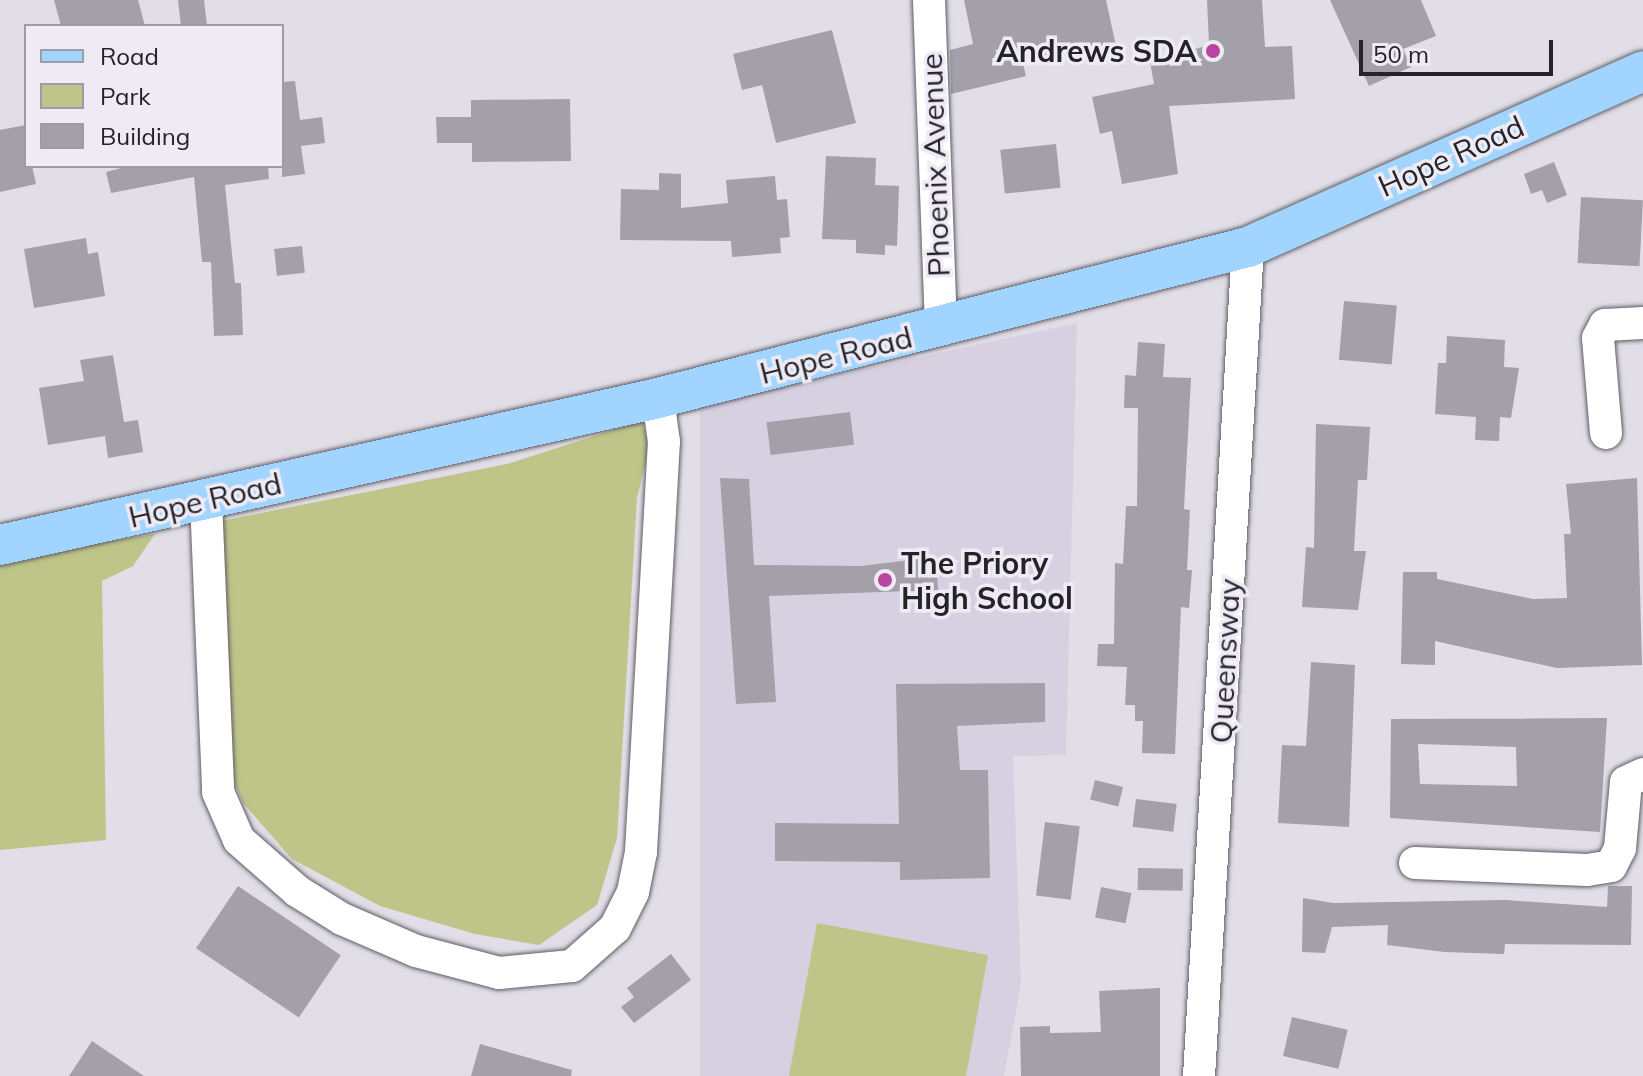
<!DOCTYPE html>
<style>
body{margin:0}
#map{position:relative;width:1643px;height:1076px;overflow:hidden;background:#e1dee7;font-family:Mulish,sans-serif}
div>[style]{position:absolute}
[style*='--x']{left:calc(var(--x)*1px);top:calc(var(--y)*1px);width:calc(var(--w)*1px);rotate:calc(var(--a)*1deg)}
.built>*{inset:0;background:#d6d0e1}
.green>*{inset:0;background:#bfc589}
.building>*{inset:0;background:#a3a0a9;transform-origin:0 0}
.roads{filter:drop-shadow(0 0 2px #5f5d65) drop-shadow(0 0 2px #5f5d65)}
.minor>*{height:32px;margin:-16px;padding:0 16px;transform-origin:16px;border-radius:16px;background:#fff}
.major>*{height:40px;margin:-20px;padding:0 20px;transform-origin:20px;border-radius:20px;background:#a1d4fe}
.dots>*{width:22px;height:22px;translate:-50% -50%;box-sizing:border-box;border:4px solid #eeebf5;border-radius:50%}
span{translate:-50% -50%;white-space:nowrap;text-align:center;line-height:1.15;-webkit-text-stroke:7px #eeebf5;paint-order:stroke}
.poi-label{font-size:30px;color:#242327;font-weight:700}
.right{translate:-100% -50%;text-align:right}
.left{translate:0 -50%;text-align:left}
.street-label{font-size:30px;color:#242327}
.legend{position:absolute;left:24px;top:24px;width:260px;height:144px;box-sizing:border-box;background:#eeebf5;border:2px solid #9d9ba3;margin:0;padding:10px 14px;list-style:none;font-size:24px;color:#242327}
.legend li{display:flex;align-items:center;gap:16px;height:40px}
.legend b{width:40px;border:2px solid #9d9ba3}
.scale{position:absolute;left:1359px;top:40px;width:194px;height:36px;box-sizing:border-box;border:4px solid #242327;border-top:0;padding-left:10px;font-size:24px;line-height:28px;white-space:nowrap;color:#242327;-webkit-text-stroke:6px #eeebf5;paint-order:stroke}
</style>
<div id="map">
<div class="built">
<i style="clip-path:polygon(1077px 323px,1066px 755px,1013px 756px,1021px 983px,1004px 1076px,700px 1076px,700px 405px)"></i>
</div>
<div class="green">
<i style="clip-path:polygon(641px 421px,650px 444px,637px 498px,617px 838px,597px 905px,539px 945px,475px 934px,380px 906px,292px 859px,243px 803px,225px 759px,216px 522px,507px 464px)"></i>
<i style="clip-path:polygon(155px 534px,133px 566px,102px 581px,106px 840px,0 850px,0 559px)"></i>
<i style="clip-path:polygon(817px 923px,988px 955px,966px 1076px,789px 1076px)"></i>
</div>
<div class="building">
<i style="clip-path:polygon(54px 0,138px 0,145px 26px,61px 26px)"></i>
<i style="clip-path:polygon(178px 0,204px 0,207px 26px,181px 26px)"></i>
<i style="clip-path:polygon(964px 0,1106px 0,1116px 46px,1023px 64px,1026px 76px,951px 94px,950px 50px,973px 44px)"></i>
<i style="clip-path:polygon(1207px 0,1262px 0,1265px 47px,1292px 46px,1295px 99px,1169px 106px,1178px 174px,1122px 184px,1112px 131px,1100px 134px,1092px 97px,1154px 84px,1150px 62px,1209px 45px)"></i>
<i style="clip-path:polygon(1330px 0,1421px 0,1436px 36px,1403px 49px,1411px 67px,1369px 86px)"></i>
<i style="clip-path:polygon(832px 30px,856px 123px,776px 143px,762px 85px,742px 90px,733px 54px)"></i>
<i style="clip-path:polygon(295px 81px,300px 120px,322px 117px,325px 143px,301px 146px,305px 174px,282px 177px,282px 82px)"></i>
<i style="clip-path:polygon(570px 99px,571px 161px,472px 162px,472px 143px,437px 143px,436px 117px,471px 117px,471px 100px)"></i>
<i style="clip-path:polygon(26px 125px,26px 166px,32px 166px,36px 184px,0 192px,0 130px)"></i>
<i style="left:1056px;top:144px;width:44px;height:56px;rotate:84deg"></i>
<i style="clip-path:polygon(826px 156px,876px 158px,875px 185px,899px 186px,897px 246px,885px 245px,885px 255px,856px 253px,856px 240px,822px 239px)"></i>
<i style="clip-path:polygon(1554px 162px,1567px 195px,1547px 203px,1542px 190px,1531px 194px,1524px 174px)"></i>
<i style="clip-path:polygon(129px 166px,268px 166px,269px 179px,225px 185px,235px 283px,241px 283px,243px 335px,214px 336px,211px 262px,202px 262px,194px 177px,111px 193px,106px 172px)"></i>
<i style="clip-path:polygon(659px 173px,681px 174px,681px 208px,728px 203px,726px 180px,775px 176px,777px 200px,787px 199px,790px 237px,780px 238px,781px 253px,732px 257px,731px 241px,620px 240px,621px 189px,659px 190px)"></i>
<i style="left:1581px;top:197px;width:62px;height:66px;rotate:3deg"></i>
<i style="clip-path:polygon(86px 238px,88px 254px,98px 252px,105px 296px,34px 308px,24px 249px)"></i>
<i style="left:302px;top:246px;width:27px;height:28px;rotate:84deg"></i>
<i style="left:1344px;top:301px;width:53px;height:59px;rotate:5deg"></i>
<i style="clip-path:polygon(1447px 336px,1505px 340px,1504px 367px,1519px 368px,1511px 418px,1500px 417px,1499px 441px,1475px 440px,1476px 417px,1435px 414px,1438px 363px,1446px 363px)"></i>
<i style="clip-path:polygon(1138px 342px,1165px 344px,1163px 377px,1191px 378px,1184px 509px,1190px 510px,1187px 570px,1192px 570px,1189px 608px,1181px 607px,1175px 754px,1142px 753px,1143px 721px,1135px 721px,1135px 705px,1125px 705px,1127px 667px,1097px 666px,1098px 644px,1114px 644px,1115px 563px,1123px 564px,1126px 506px,1137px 506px,1138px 408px,1124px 408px,1125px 375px,1136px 376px)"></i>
<i style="clip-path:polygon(113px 355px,124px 422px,138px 420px,143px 452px,108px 458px,105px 436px,48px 445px,39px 388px,84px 381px,80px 360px)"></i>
<i style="left:850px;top:412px;width:33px;height:84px;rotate:83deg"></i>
<i style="clip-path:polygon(1316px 424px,1370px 427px,1367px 480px,1358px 480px,1354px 551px,1366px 551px,1358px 610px,1302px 607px,1306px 547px,1314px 548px)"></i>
<i style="clip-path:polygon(720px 478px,749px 479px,754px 565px,861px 566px,936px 557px,938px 590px,769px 596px,776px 702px,736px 704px)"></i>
<i style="clip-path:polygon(1637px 478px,1642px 665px,1557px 668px,1435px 641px,1435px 665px,1401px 664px,1403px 572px,1437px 572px,1437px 579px,1533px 599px,1567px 598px,1564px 534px,1571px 534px,1566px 484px)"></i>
<i style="clip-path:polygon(1311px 662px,1355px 665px,1349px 827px,1278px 823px,1282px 745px,1306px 746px)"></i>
<i style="clip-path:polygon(1045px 683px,1045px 722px,957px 726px,960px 770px,988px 770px,990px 878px,900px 880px,900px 862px,775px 861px,775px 823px,899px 824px,896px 684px)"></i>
<i style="clip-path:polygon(evenodd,1607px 718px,1600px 832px,1390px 818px,1391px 719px,1607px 718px,1418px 744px,1516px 747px,1517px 786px,1420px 784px,1418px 744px)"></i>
<i style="left:1095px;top:780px;width:29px;height:20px;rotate:14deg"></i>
<i style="left:1136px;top:799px;width:41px;height:28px;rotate:7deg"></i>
<i style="left:1045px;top:822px;width:35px;height:74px;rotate:7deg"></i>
<i style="left:1138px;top:868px;width:45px;height:22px;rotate:1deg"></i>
<i style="left:238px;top:886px;width:124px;height:75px;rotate:34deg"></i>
<i style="clip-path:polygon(1608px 886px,1632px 886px,1631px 945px,1505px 944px,1504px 954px,1445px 952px,1387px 945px,1388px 925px,1332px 927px,1325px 953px,1302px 952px,1303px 898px,1333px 903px,1506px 900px,1607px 907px)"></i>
<i style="left:1101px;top:887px;width:31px;height:31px;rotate:11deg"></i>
<i style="clip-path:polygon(671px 954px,691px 980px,634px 1023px,621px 1007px,634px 997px,627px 988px)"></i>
<i style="clip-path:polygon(1160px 988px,1160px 1076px,1021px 1076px,1020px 1027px,1050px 1026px,1050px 1033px,1101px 1032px,1099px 991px)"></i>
<i style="left:1292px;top:1017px;width:57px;height:40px;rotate:13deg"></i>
<i style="clip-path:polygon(92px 1041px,144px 1076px,69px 1076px)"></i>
<i style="clip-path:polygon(480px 1044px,572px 1070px,571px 1076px,471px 1076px)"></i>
</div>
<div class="roads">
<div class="minor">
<i style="--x:929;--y:0;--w:329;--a:87.9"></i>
<i style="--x:1606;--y:433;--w:95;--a:-94.8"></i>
<i style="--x:1598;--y:338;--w:15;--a:-62"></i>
<i style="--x:1605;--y:325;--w:38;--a:-3"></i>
<i style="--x:206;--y:500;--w:292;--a:87.6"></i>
<i style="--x:218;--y:792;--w:52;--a:66.4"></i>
<i style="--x:239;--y:840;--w:77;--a:41.3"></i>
<i style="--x:297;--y:891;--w:53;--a:31.9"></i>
<i style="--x:342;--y:919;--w:81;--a:23.4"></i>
<i style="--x:416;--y:951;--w:86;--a:14.8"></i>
<i style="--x:499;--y:973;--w:73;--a:-5.5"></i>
<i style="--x:572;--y:966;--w:57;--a:-41.5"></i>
<i style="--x:615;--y:928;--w:40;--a:-63.4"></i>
<i style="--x:633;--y:892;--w:41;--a:-78.7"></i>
<i style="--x:641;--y:852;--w:411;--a:-86.8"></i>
<i style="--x:664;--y:442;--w:44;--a:-97.8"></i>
<i style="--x:1415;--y:863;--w:172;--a:2.3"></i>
<i style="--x:1587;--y:870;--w:24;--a:-9"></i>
<i style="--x:1611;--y:866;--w:20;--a:-63"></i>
<i style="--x:1620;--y:848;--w:66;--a:-84.8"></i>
<i style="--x:1626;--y:782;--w:19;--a:-25"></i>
<i style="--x:1199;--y:1076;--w:830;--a:-86.62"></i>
</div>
<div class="major">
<i style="--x:0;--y:545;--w:674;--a:-12.59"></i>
<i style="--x:658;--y:398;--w:609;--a:-14.36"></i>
<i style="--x:1248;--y:247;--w:432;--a:-24"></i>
</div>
</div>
<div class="dots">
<i style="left:1213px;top:51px;background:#b8459f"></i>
<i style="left:885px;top:580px;background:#b8459f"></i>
</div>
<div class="poi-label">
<span class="right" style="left:1197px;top:51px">Andrews SDA</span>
<span class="left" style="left:901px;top:580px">The Priory<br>High School</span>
</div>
<div class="street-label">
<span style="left:1451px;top:156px;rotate:-24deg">Hope Road</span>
<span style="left:935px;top:165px;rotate:-92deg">Phoenix Avenue</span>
<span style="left:836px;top:355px;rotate:-14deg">Hope Road</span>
<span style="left:205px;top:500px;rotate:-13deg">Hope Road</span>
<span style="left:1225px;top:661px;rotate:-87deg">Queensway</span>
</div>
<ul class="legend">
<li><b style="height:10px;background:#a1d4fe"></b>Road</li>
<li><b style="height:22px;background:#bfc589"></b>Park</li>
<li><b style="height:22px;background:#a3a0a9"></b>Building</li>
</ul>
<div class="scale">50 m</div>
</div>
